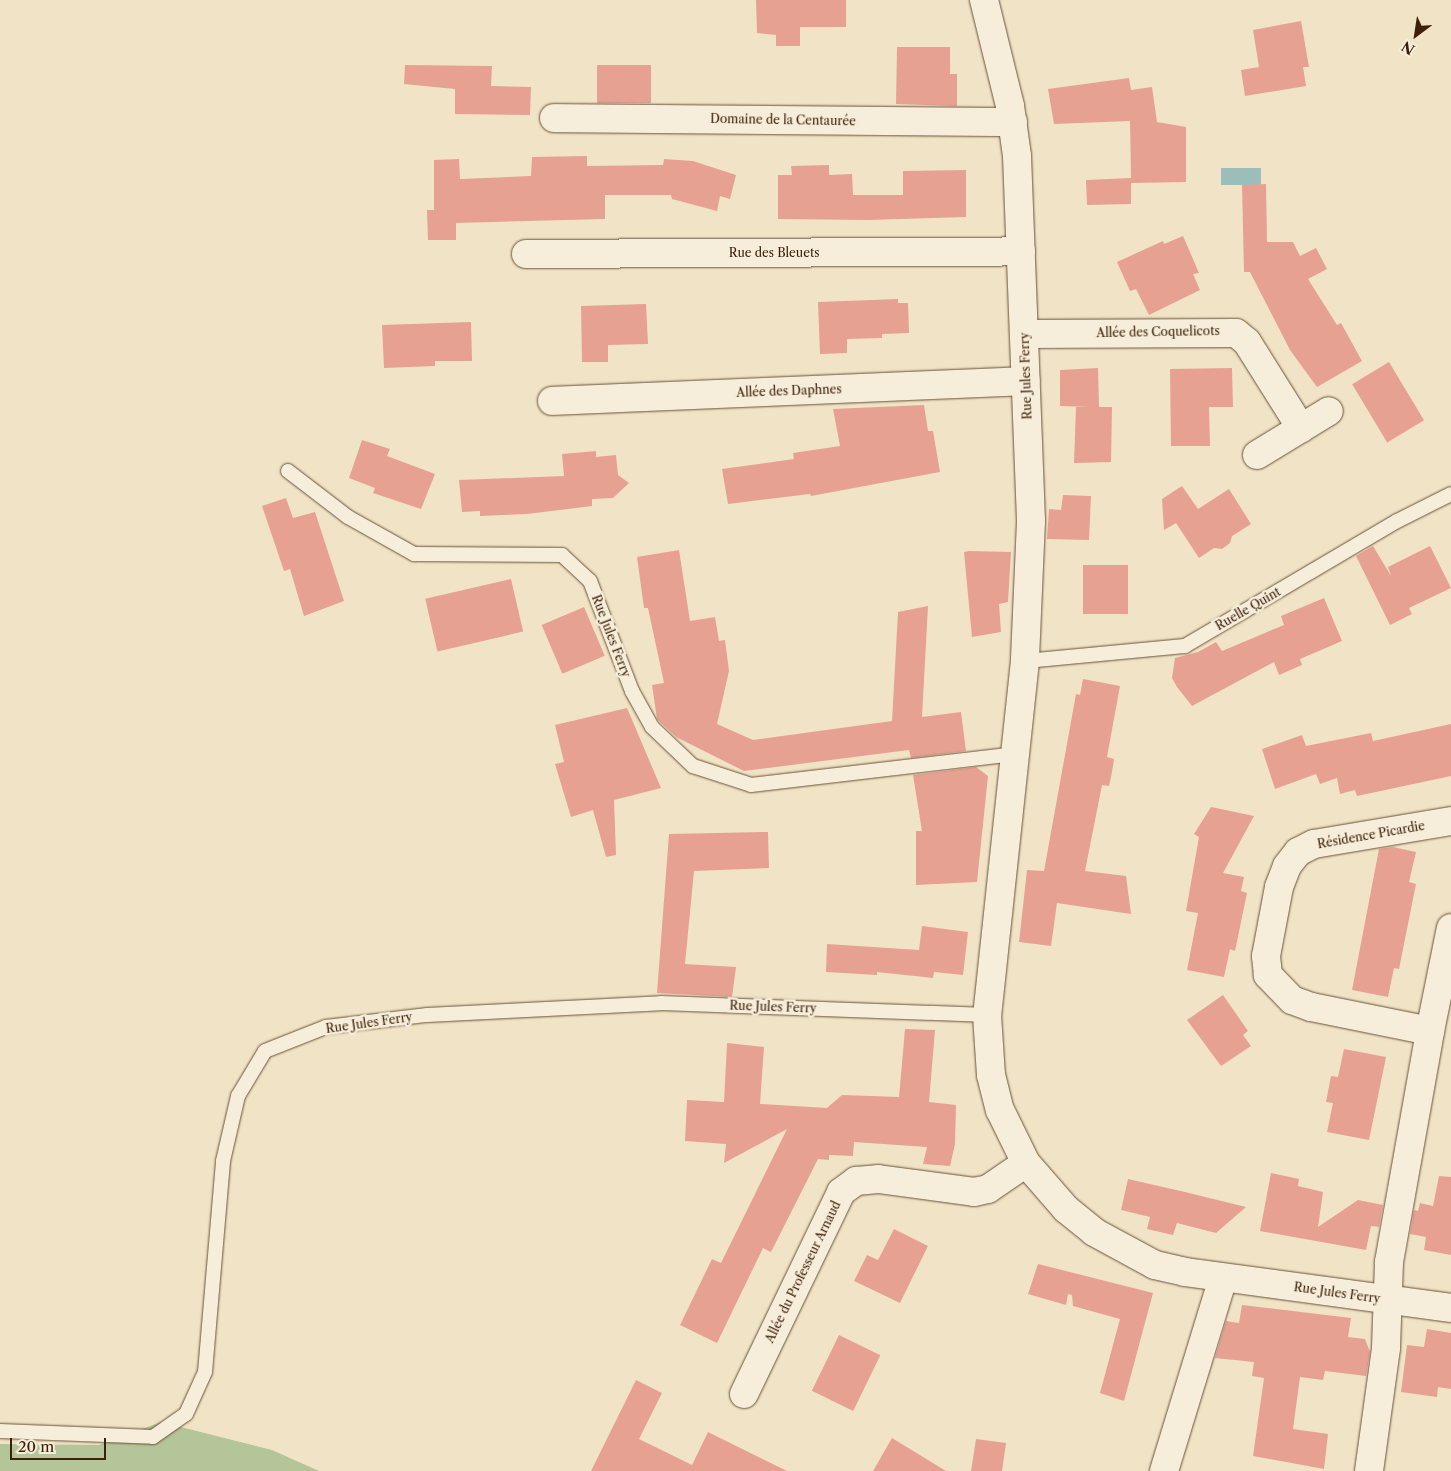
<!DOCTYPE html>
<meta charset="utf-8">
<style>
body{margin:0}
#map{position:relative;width:1451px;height:1471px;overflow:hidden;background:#f1e4c6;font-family:"Libre Caslon Text",serif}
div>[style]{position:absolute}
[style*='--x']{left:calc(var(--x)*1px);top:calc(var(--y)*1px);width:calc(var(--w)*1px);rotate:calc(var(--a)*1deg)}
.green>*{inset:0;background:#b4c599}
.water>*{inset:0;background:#9cbebb;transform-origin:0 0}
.building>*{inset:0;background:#e6a193;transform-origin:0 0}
.roads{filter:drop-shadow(0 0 1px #6a5138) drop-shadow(0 0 1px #6a5138)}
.service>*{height:14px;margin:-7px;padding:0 7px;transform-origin:7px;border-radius:7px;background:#f6edda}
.minor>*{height:28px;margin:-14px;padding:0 14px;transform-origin:14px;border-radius:14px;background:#f6edda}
span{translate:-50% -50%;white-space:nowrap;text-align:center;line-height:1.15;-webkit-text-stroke:5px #f6edda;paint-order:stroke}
.street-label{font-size:12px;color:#3d2009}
.north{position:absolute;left:1391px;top:10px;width:50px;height:50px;-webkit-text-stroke:4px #f6edda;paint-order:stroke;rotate:211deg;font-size:14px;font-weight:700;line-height:20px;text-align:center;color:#3d2009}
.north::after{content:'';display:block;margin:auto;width:18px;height:22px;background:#3d2009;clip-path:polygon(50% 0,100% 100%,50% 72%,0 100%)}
.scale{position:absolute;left:10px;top:1438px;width:96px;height:22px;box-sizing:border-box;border:2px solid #3d2009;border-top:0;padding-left:6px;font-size:15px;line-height:18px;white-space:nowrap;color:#3d2009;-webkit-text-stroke:4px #f6edda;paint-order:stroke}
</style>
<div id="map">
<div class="green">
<i style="clip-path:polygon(161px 1422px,272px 1450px,319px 1471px,0 1471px,0 1444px,99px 1445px)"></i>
</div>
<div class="water">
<i style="left:1221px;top:168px;width:40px;height:17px"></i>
</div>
<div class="building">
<i style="clip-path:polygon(756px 0,846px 0,846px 27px,800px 27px,800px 46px,776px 46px,776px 35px,757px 33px)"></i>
<i style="clip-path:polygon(1301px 21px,1309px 67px,1303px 67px,1306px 86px,1245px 96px,1241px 70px,1259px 67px,1253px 30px)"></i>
<i style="clip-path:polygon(897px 47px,950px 47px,950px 74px,957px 74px,957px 106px,896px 104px)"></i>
<i style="clip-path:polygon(405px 65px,492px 66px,491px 86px,531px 87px,530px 115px,455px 114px,455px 89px,404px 84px)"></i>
<i style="left:597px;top:65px;width:54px;height:38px"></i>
<i style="clip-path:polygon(1129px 78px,1131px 90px,1152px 87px,1157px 122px,1186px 127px,1186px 182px,1131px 183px,1131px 204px,1087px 205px,1086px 180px,1131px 178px,1130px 121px,1054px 124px,1048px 89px)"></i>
<i style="clip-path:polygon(587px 156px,587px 166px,663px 165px,664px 159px,693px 161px,736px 175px,730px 199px,720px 196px,717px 211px,672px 199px,671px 195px,605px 195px,605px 219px,456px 223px,456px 240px,428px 240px,427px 210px,434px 210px,434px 160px,459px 159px,460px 179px,531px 176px,532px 157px)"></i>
<i style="clip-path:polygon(829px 165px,829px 175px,852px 174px,853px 195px,903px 195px,903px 171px,966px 170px,966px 217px,868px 220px,778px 219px,778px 175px,792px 175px,791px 166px)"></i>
<i style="clip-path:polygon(1266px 184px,1267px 242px,1293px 242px,1300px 256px,1316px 248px,1327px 269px,1308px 279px,1337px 325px,1341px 323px,1362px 361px,1317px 387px,1290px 350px,1250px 272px,1244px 272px,1242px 185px)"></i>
<i style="clip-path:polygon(1183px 236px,1199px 273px,1193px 274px,1200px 290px,1149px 315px,1136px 289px,1130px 291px,1117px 262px,1163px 241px,1164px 244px)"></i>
<i style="clip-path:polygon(898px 299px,898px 303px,908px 303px,909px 333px,882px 334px,882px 338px,847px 339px,847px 353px,820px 354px,818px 302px)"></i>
<i style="clip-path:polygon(646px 304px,648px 344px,608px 345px,608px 362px,582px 362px,581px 306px)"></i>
<i style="clip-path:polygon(471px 322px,472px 361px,435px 361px,435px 366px,384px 368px,382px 325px)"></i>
<i style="left:1389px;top:362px;width:68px;height:43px;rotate:59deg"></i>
<i style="clip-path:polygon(1098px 368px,1099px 407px,1112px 407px,1111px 462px,1074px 463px,1076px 407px,1091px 407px,1060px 406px,1060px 370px)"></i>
<i style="clip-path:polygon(1232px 368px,1233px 407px,1209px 407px,1210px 446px,1171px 446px,1170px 369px)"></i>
<i style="clip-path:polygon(924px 405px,928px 431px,933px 431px,940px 472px,811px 496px,810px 494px,728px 504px,722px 469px,794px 459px,793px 453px,840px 446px,833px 409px)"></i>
<i style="clip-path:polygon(362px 440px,390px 449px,387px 456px,435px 474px,421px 509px,373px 493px,375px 488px,349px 478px)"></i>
<i style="clip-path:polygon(596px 451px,596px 457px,616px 455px,618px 475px,629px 483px,613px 498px,592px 499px,592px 506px,527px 514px,480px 516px,480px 511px,462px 512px,459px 480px,564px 476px,562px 454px)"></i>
<i style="clip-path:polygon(1182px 486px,1198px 509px,1229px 489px,1251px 524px,1232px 536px,1230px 543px,1222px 549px,1214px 548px,1199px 558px,1176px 523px,1164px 530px,1162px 499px)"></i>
<i style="clip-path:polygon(1063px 495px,1091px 496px,1089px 540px,1047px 539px,1049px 509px,1061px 510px)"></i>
<i style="clip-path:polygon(286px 498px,293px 518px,315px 512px,344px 601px,304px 616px,290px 569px,284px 571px,262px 506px)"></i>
<i style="clip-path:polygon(1373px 546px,1391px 576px,1388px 567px,1430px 546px,1451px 588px,1409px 608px,1412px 614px,1390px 625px,1356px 556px)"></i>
<i style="clip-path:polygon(679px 550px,690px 621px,715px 617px,719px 641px,725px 640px,729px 671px,717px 724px,753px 740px,892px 721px,898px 612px,928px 606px,922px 717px,961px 712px,966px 751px,911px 758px,909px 750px,744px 771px,676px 737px,657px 719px,652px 685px,664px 683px,648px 608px,644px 608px,637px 557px)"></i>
<i style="clip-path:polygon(969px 551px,1011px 552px,1008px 602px,999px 604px,1001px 632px,972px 637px,964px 552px)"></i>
<i style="left:1083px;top:565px;width:45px;height:49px"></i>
<i style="left:511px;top:579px;width:54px;height:88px;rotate:77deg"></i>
<i style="clip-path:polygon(1324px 598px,1342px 641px,1300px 659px,1302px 665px,1279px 675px,1274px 662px,1192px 706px,1177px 687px,1172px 678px,1175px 658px,1198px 652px,1216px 642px,1222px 651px,1284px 625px,1281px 616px)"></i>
<i style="left:584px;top:607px;width:53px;height:46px;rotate:67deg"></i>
<i style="clip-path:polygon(1083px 679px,1120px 686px,1107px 757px,1114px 759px,1112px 772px,1109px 786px,1102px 785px,1085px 871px,1126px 876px,1131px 914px,1057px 903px,1051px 946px,1019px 942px,1027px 870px,1044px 871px,1076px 694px,1080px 695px)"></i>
<i style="clip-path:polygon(627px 708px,661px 788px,614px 800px,616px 855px,606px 857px,593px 810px,571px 817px,555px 764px,564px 762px,555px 725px)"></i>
<i style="clip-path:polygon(1451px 724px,1451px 776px,1357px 796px,1355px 790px,1340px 794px,1337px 778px,1320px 784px,1316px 774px,1275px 789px,1262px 749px,1302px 735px,1306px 746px,1371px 733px,1373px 741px)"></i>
<i style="clip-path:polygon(976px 767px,988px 776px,977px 882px,916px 885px,916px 831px,922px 831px,913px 775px)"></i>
<i style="clip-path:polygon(1211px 807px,1254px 816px,1223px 873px,1244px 877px,1241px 891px,1247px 893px,1235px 951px,1230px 949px,1224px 977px,1187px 970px,1198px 913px,1186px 911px,1199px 837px,1194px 834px)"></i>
<i style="clip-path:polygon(768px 832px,769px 868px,694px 871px,685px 964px,736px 967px,732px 997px,657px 993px,669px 834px)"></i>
<i style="clip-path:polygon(1393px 847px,1416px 852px,1409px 882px,1416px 884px,1399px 969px,1394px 968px,1388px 997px,1352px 990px,1379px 849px)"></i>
<i style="clip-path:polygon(922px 926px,968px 932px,963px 975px,934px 972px,933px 978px,877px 972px,877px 975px,826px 972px,827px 944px,919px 950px)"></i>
<i style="clip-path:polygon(1223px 995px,1248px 1031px,1243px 1035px,1251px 1046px,1221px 1066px,1187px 1020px)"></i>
<i style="clip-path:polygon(905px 1029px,935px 1030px,929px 1102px,956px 1105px,955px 1144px,950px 1166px,923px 1164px,927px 1147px,854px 1142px,853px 1156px,829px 1155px,829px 1160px,818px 1159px,771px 1252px,763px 1248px,717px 1343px,680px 1325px,712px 1259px,721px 1263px,787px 1129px,724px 1163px,726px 1144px,685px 1141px,687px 1100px,724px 1102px,727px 1043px,764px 1047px,760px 1104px,827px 1108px,842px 1095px,899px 1097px)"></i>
<i style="clip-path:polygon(1344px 1049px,1386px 1057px,1369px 1140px,1327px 1132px,1333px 1103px,1326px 1102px,1331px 1076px,1338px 1077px)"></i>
<i style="clip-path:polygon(1271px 1173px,1299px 1179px,1298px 1186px,1323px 1192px,1318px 1227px,1358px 1200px,1383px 1205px,1379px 1227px,1371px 1226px,1366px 1250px,1260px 1231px)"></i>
<i style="clip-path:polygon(1439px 1176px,1451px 1177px,1451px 1255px,1424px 1250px,1426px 1237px,1410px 1234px,1414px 1210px,1418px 1211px,1420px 1203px,1433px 1206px)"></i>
<i style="clip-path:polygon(1128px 1179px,1185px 1192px,1246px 1207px,1216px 1233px,1177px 1223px,1173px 1235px,1147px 1229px,1150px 1217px,1121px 1210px)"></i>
<i style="clip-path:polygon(894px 1229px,928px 1246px,900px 1303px,854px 1281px,867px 1255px,878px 1260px)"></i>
<i style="clip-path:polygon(1038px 1264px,1153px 1293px,1124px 1401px,1100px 1393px,1120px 1319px,1073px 1306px,1072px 1295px,1068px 1294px,1066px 1305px,1028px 1294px)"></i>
<i style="clip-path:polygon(1242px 1305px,1351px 1318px,1348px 1337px,1365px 1339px,1370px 1352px,1366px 1376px,1325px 1371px,1323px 1380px,1300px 1377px,1293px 1429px,1328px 1434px,1324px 1469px,1253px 1456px,1264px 1378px,1252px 1376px,1254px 1362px,1215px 1358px,1226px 1321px,1239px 1323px)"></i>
<i style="clip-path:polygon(1427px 1329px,1451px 1333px,1451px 1389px,1438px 1387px,1437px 1397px,1401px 1392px,1407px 1345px,1424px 1347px)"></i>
<i style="left:839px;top:1335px;width:46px;height:62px;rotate:26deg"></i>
<i style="clip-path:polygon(636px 1380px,662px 1393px,639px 1439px,692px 1465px,708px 1432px,787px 1471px,591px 1471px)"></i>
<i style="clip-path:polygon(892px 1438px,946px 1471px,873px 1471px)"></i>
<i style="clip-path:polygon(976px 1439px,1006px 1443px,1002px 1471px,971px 1471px)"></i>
</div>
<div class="roads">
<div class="service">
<i style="--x:288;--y:471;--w:76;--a:37.5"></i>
<i style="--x:348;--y:517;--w:76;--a:29.3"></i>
<i style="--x:414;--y:554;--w:148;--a:0.4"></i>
<i style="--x:562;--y:555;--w:38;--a:43"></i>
<i style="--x:590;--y:581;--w:118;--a:69.1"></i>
<i style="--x:632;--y:691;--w:41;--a:60.9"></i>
<i style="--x:652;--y:727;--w:57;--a:43.6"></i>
<i style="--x:693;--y:766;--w:61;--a:18.1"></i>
<i style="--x:751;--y:785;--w:267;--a:-6.7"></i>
<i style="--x:1025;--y:661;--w:161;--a:-5.4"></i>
<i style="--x:1185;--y:646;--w:246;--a:-30.5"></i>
<i style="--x:1397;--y:521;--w:60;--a:-26.6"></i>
<i style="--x:0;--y:1431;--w:153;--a:2.2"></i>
<i style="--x:153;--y:1437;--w:40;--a:-34.9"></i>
<i style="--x:186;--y:1414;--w:46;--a:-65.7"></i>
<i style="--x:205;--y:1372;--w:212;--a:-85.1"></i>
<i style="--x:223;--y:1161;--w:67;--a:-77"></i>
<i style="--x:238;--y:1096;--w:52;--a:-59"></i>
<i style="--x:265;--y:1051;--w:66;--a:-21.5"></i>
<i style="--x:326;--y:1027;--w:102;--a:-6.8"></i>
<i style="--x:427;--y:1015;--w:234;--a:-2.9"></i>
<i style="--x:661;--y:1003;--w:326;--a:2.1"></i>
</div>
<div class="minor">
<i style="--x:984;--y:0;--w:109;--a:76.2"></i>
<i style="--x:1010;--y:106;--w:50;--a:82"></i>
<i style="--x:1017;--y:156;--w:365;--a:87.8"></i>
<i style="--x:1031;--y:521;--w:140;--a:92.5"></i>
<i style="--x:1025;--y:661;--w:356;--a:96.1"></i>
<i style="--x:987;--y:1015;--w:60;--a:86.2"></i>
<i style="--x:991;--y:1075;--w:36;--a:76"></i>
<i style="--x:1000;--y:1110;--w:59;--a:63.9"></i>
<i style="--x:1026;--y:1163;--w:61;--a:49"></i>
<i style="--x:1066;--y:1209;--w:36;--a:39"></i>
<i style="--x:1094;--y:1232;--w:69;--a:28.4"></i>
<i style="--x:1155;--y:1265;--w:31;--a:13"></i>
<i style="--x:1185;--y:1272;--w:268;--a:7.7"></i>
<i style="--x:554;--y:118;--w:459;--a:0.5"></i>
<i style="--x:526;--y:254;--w:495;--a:-0.3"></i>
<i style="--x:1024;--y:334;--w:212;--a:-0.3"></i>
<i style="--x:1236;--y:333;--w:14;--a:39"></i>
<i style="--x:1247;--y:342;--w:102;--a:57.9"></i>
<i style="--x:552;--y:401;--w:474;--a:-2.4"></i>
<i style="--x:1257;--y:455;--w:84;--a:-31.4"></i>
<i style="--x:1430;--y:1031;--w:105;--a:-78.5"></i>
<i style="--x:744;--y:1394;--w:224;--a:-64.3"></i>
<i style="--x:841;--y:1192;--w:19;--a:-36"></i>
<i style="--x:856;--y:1181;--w:22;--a:-5"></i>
<i style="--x:878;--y:1179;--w:97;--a:7.7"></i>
<i style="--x:974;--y:1192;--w:14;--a:-12"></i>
<i style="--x:988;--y:1189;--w:46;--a:-34.4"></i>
<i style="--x:1164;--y:1471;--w:202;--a:-73"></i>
<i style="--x:1369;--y:1471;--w:124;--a:-82.1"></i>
<i style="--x:1386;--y:1348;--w:86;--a:-88"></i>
<i style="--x:1389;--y:1262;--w:235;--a:-79.9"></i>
<i style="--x:1430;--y:1031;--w:121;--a:-168.6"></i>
<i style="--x:1311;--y:1007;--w:20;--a:-160"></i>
<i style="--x:1292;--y:1000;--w:35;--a:-134"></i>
<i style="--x:1268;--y:975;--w:19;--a:-96"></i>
<i style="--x:1266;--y:956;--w:70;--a:-79.3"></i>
<i style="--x:1279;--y:887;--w:22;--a:-69"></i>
<i style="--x:1287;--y:866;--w:18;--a:-52"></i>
<i style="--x:1298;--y:852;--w:18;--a:-27"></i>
<i style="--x:1314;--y:844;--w:139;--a:-9.5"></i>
</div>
</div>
<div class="street-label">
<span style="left:783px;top:120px;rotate:1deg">Domaine de la Centaurée</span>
<span style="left:774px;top:253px">Rue des Bleuets</span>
<span style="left:1158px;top:332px;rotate:-1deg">Allée des Coquelicots</span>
<span style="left:1026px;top:376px;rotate:-92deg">Rue Jules Ferry</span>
<span style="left:789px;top:391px;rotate:-2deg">Allée des Daphnes</span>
<span style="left:1248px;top:609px;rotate:-30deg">Ruelle Quint</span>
<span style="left:611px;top:636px;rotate:69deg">Rue Jules Ferry</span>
<span style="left:1371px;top:835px;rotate:-10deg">Résidence Picardie</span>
<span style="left:773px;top:1007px;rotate:2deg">Rue Jules Ferry</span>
<span style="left:369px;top:1023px;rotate:-8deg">Rue Jules Ferry</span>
<span style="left:803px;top:1272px;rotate:-64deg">Allée du Professeur Arnaud</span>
<span style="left:1337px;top:1293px;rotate:8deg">Rue Jules Ferry</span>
</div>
<div class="north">N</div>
<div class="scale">20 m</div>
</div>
